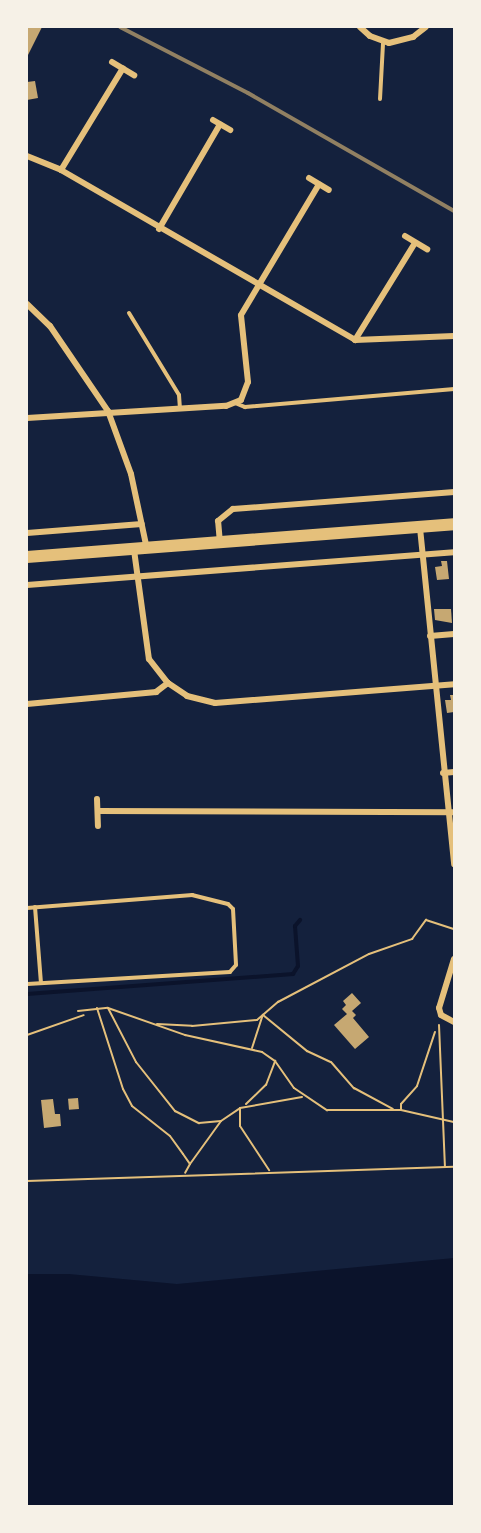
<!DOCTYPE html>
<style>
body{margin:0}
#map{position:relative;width:481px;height:1533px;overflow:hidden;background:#14213d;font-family:Ubuntu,sans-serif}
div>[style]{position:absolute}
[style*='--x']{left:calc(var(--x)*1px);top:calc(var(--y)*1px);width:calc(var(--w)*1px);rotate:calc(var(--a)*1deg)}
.water>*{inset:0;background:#0b132b}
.stream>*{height:4px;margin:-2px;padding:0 2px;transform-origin:2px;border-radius:2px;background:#0b132b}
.building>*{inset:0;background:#c6a872;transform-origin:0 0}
.path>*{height:2px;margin:-1px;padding:0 1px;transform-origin:1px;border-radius:1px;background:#e5c07b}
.service>*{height:4px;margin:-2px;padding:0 2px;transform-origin:2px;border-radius:2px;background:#e5c07b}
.minor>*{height:6px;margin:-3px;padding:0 3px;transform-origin:3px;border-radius:3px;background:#e5c07b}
.primary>*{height:12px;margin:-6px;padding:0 6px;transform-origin:6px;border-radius:6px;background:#e5c07b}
.rail>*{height:4px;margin:-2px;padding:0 2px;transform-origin:2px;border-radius:2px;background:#918062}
span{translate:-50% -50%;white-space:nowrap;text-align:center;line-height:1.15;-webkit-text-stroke:6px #f6f1e7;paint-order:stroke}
.frame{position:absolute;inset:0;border:28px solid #f6f1e7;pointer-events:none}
</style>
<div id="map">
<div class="water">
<i style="clip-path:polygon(454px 1258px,454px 1506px,27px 1506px,27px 1274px,69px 1274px,177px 1284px)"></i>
</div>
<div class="stream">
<i style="--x:27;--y:994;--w:267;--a:-4.3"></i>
<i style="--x:293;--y:974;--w:9;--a:-58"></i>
<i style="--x:298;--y:966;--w:40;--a:-94.3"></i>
<i style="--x:295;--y:926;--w:8;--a:-50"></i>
</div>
<div class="building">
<i style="clip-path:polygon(27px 27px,42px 27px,27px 57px)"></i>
<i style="clip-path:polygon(35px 81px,38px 98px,27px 100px,27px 82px)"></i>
<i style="clip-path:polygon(441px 561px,447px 561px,449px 579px,437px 580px,435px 567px,442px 566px)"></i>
<i style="clip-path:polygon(434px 609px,451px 609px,452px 623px,435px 620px)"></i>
<i style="clip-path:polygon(450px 695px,454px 695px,454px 712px,447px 713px,445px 700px,451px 700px)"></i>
<i style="clip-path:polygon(352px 993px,361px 1003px,352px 1011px,356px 1015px,353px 1018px,369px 1037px,355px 1049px,334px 1025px,347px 1014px,342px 1009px,346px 1005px,343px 1001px)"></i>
<i style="left:78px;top:1098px;width:11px;height:10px;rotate:85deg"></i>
<i style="clip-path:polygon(53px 1099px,55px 1114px,60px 1114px,61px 1126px,44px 1128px,41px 1100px)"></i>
</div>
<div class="path">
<i style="--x:97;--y:1008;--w:85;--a:72.2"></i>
<i style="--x:123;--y:1089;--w:19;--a:62"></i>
<i style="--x:132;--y:1106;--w:48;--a:38.3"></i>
<i style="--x:170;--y:1136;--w:22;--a:54"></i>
<i style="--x:183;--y:1154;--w:12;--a:55"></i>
<i style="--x:190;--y:1164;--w:10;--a:119"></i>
<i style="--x:108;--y:1008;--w:61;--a:62.6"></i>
<i style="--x:136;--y:1062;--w:63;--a:51.5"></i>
<i style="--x:175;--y:1111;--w:27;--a:27"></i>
<i style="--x:199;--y:1123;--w:22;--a:-5"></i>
<i style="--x:78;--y:1011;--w:30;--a:-6"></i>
<i style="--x:108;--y:1008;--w:82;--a:19.3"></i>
<i style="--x:185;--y:1035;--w:79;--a:12.4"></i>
<i style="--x:262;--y:1052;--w:16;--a:35"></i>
<i style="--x:275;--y:1061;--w:33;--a:55"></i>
<i style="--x:294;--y:1088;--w:40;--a:34"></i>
<i style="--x:327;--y:1110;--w:74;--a:0"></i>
<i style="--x:401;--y:1110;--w:54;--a:12.8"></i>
<i style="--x:157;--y:1024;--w:35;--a:3"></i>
<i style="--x:192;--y:1026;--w:65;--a:-5.3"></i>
<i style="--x:257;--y:1020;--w:28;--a:-41"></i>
<i style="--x:278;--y:1002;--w:103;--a:-27.8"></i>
<i style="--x:369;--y:954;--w:46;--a:-19.2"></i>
<i style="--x:412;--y:939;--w:24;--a:-54"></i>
<i style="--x:426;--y:920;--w:29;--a:18"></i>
<i style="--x:439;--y:1025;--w:142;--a:87.6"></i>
<i style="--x:27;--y:1035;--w:60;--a:-19.3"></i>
<i style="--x:252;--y:1048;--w:35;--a:-72"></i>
<i style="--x:263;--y:1015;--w:57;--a:39.3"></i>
<i style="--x:307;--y:1051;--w:26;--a:25"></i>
<i style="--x:331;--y:1062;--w:35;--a:49"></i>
<i style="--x:354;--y:1088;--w:44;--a:28.3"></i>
<i style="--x:246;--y:1104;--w:28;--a:-44"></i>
<i style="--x:266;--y:1085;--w:26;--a:-69"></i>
<i style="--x:240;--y:1108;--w:18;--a:90"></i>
<i style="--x:240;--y:1126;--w:53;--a:56.6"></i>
<i style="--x:401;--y:1110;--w:6;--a:-90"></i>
<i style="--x:401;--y:1104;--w:24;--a:-48"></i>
<i style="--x:417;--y:1086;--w:57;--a:-71.6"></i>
<i style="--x:190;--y:1164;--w:53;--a:-54.2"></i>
<i style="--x:221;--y:1121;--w:23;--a:-34"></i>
<i style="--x:240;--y:1108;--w:63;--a:-10.1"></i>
<i style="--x:27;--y:1181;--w:427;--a:-1.9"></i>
</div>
<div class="service">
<i style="--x:380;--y:99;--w:56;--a:-86.9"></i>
<i style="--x:129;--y:313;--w:96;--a:58.6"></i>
<i style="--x:179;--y:395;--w:13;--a:86"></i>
<i style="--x:235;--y:403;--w:11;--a:22"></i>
<i style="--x:245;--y:407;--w:210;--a:-4.9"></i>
<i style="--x:35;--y:907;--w:76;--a:85.5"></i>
<i style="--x:27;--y:908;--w:166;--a:-4.5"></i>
<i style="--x:192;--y:895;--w:37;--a:14"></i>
<i style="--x:228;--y:904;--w:7;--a:45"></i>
<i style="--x:233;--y:909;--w:56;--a:86.9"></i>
<i style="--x:236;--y:965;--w:9;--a:131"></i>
<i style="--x:230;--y:972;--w:203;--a:176.6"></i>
</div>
<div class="minor">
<i style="--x:360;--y:27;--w:13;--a:42"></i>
<i style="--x:370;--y:36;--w:20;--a:20"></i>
<i style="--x:389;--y:43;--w:25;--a:-14"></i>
<i style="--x:413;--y:37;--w:16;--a:-38"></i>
<i style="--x:112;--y:62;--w:26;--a:31"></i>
<i style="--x:213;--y:120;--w:20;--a:30"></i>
<i style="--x:27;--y:156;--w:37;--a:22"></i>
<i style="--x:61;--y:170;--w:340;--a:30"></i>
<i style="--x:355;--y:340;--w:99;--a:-2.3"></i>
<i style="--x:61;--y:170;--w:119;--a:-58.7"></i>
<i style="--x:309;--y:178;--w:23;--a:31"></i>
<i style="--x:159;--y:229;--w:121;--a:-59.8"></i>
<i style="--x:405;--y:236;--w:26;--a:31"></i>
<i style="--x:27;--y:304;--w:32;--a:44"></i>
<i style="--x:50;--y:326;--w:103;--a:55.7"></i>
<i style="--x:108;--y:411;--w:67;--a:69.9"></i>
<i style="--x:131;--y:474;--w:77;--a:78"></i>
<i style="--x:355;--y:340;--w:114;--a:-58.3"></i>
<i style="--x:27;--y:418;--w:199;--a:-3.5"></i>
<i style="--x:226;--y:406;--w:16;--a:-22"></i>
<i style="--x:241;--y:400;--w:19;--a:-69"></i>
<i style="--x:248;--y:382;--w:67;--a:-96"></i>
<i style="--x:241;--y:315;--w:152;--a:-59.2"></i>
<i style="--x:420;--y:528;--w:338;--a:84.2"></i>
<i style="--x:27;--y:533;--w:115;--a:-4.5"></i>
<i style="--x:220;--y:543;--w:22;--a:-95"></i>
<i style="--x:218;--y:521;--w:19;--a:-39"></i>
<i style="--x:233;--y:509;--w:222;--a:-4.4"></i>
<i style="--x:134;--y:550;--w:110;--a:82.2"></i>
<i style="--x:149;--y:659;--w:31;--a:52"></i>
<i style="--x:168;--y:683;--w:23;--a:34"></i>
<i style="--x:187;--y:696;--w:29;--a:14"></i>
<i style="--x:215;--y:703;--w:240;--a:-4.5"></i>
<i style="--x:27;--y:585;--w:428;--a:-4.4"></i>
<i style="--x:430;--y:636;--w:24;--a:-5"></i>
<i style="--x:27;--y:704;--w:130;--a:-5.3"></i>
<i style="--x:156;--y:692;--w:15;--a:-37"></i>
<i style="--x:443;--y:773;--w:11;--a:-5"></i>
<i style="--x:97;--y:799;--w:27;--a:88"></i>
<i style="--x:98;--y:811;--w:356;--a:0.2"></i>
<i style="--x:454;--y:959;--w:51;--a:107"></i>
<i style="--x:439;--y:1008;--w:7;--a:74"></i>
<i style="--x:441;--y:1015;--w:15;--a:28"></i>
</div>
<div class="primary">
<i style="--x:27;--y:557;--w:428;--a:-4.4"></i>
</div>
<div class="rail">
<i style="--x:120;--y:27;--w:144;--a:27.3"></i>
<i style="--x:248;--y:93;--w:237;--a:29.8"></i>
</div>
<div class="frame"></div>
</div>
